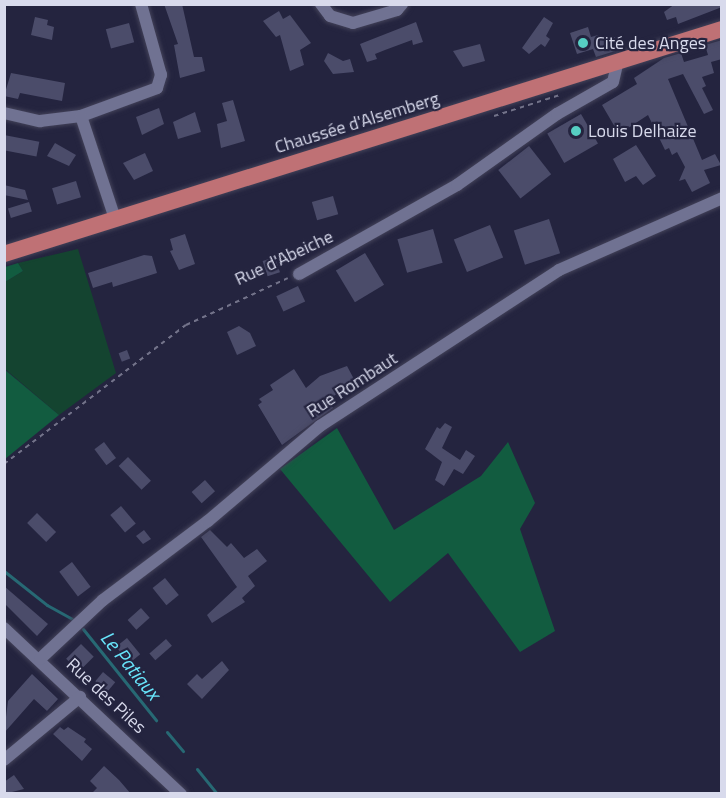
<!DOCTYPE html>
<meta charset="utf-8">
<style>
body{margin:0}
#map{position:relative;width:726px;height:798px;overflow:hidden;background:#24243f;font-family:"Titillium Web",sans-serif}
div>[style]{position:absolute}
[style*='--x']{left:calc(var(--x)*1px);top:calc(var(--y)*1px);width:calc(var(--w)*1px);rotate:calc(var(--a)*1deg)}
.green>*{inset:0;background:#144430}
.forest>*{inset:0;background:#125c40}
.stream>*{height:3px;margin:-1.5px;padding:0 1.5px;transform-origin:1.5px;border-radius:1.5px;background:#276974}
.building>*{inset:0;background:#4b4c6a;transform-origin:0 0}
.path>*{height:2px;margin-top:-1px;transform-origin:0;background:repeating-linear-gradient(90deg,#73738a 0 4.5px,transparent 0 9px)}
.roads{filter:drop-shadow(0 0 2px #434259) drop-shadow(0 0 2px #434259)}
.minor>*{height:12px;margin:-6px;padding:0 6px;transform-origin:6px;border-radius:6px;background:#707292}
.major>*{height:16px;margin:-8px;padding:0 8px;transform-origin:8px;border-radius:8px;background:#bf7175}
.dots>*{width:16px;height:16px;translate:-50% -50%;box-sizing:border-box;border:3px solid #24243f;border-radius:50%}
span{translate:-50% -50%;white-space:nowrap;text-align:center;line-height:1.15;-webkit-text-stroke:4.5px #24243f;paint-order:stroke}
.poi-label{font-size:18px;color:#d8daec}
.left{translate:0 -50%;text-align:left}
.street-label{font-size:18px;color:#d8daec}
.water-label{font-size:20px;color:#68e6fc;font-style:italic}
.frame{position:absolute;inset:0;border:6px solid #d8daec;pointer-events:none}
</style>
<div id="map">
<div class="green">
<i style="clip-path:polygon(78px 249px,116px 373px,59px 415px,5px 369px,5px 282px,23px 271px,18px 263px)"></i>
</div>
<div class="forest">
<i style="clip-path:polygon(18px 263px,23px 271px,5px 282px,5px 267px)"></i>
<i style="clip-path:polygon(4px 369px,59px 415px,5px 459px,4px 459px)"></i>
<i style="clip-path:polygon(337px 428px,394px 530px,481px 476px,508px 442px,535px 503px,520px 529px,555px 631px,520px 652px,448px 553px,390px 602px,280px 469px)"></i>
</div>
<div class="stream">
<i style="--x:4;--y:571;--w:55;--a:38.3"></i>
<i style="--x:47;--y:605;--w:31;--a:29"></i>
<i style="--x:83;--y:629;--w:117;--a:51.3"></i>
<i style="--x:167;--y:732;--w:25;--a:50"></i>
<i style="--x:197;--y:769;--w:32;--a:51"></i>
</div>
<div class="building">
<i style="clip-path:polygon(164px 4px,182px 4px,194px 57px,202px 57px,205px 71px,180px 78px,174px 45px,178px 44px)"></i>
<i style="clip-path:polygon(675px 4px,722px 4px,722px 7px,678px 24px,676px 17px,667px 20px,664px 12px)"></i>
<i style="clip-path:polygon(279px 11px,283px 19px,290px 15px,311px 43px,300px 50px,304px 65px,290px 71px,280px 35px,276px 37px,263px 21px)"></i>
<i style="clip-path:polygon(35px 17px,48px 20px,47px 25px,54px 27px,52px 40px,31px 35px)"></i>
<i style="clip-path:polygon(544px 17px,553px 23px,546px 36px,550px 39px,545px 47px,541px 44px,529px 54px,522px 48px)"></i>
<i style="clip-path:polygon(416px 22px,423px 42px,413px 45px,412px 40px,385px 50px,375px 54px,377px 59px,367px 62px,360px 44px)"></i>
<i style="left:129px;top:23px;width:20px;height:24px;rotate:75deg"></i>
<i style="clip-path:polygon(588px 27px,591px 37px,598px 35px,605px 40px,618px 36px,622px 49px,596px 57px,593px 49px,577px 54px,570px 33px)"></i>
<i style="clip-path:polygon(722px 40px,722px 59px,711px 62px,714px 73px,702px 77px,706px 86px,702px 88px,713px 110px,704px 114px,683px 74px,668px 79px,702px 160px,715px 154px,721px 165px,704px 170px,710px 183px,692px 192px,685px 179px,679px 181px,685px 167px,677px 152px,672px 155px,669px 148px,665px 150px,648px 115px,619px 134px,602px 105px,637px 84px,634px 78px,664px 58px,681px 53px,684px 62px,708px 55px,705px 45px)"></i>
<i style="clip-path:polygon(480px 44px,485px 61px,463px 67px,453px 51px)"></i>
<i style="clip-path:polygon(328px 53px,343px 61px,350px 59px,354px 72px,333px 74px,324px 61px)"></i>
<i style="clip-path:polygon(11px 73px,65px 83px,62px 101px,20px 93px,18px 99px,4px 96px)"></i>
<i style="clip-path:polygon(233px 100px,245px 141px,221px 148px,217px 124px,227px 121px,222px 103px)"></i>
<i style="clip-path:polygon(159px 108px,164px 124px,142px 135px,136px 117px)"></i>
<i style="clip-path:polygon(195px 112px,201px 132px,178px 139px,173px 122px)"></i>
<i style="left:581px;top:114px;width:34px;height:39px;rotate:60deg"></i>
<i style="left:4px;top:135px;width:36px;height:15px;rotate:11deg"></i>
<i style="clip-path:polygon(55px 143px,76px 155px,69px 166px,47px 156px)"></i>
<i style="clip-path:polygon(636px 145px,656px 176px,643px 185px,636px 176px,625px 182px,613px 159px)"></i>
<i style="left:529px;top:146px;width:36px;height:39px;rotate:52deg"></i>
<i style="clip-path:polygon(145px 153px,153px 171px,134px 180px,123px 163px)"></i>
<i style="left:76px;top:181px;width:17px;height:25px;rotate:73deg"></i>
<i style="clip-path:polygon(4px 185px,25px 190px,28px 200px,4px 195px)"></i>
<i style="left:333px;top:196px;width:19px;height:22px;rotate:74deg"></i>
<i style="left:29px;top:202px;width:10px;height:22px;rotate:73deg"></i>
<i style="left:549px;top:219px;width:36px;height:37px;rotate:72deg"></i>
<i style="left:490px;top:225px;width:35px;height:39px;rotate:68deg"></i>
<i style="left:433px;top:229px;width:35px;height:37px;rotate:74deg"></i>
<i style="clip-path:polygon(185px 234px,195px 264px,179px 270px,170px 251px,173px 250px,170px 239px)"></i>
<i style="left:365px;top:253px;width:37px;height:34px;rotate:59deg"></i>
<i style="clip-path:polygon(144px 255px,152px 256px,157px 273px,113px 287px,112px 282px,93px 288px,88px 273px)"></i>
<i style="left:275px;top:257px;width:16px;height:13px;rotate:72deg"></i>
<i style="left:298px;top:286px;width:17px;height:24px;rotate:65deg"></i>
<i style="clip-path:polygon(239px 326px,250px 333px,256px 346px,237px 355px,227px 332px)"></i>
<i style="left:127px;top:350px;width:9px;height:9px;rotate:69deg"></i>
<i style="clip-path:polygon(347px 366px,355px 381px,328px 400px,333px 408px,282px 445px,258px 405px,262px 402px,259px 399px,273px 390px,270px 385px,294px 369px,306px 388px,320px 376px)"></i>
<i style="clip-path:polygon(445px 423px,452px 427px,442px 448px,460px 460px,466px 450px,475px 456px,463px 474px,454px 469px,444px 486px,435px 480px,442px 462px,425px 449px,437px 427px,440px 429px)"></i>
<i style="left:104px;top:442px;width:20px;height:12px;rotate:53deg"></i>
<i style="left:128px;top:457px;width:33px;height:13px;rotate:46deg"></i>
<i style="left:205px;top:480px;width:15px;height:18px;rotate:48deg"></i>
<i style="left:121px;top:506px;width:23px;height:14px;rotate:50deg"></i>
<i style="left:37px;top:513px;width:27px;height:14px;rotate:45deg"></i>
<i style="clip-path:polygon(144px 530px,151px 539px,143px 544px,136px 536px)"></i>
<i style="clip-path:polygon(210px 530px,227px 547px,231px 543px,244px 558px,257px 549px,267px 561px,248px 576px,255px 586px,242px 598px,245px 602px,212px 623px,207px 615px,237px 587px,201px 537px)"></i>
<i style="left:72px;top:562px;width:31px;height:16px;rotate:53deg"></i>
<i style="left:165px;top:578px;width:22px;height:16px;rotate:51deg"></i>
<i style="clip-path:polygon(4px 586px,48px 624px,37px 636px,4px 603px)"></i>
<i style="left:141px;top:608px;width:13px;height:18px;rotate:48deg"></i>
<i style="left:127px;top:638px;width:21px;height:14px;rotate:51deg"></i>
<i style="left:166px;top:639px;width:9px;height:22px;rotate:49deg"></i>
<i style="left:81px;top:644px;width:18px;height:21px;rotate:45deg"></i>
<i style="clip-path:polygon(222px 661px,229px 670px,202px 699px,187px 684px,197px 674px,202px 679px)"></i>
<i style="left:103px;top:672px;width:16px;height:12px;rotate:40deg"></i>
<i style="clip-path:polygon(32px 674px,58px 699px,47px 711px,34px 699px,4px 733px,8px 701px)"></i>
<i style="clip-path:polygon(60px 727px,64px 730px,68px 727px,86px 739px,84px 742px,92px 749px,82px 761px,53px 734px)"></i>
<i style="clip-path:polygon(104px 766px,119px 780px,131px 794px,91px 794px,97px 788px,90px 781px)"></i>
<i style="clip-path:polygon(14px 775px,24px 789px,4px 794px,4px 782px)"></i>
</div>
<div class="path">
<i style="--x:494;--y:116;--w:69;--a:-17.7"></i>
<i style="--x:4;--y:464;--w:229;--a:-37.4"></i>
<i style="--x:186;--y:325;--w:112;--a:-24.7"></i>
</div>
<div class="roads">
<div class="minor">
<i style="--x:321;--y:4;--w:15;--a:53"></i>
<i style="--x:330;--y:16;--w:24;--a:17"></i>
<i style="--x:353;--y:23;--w:46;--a:-16.5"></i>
<i style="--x:397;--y:10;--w:8;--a:-50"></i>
<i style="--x:4;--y:113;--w:37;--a:13"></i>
<i style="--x:40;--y:121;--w:41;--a:-7"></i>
<i style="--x:81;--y:116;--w:81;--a:-20.2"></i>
<i style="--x:157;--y:88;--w:14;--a:-73"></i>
<i style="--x:161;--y:75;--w:74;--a:-105.7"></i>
<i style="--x:81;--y:116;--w:108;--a:71.7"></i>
<i style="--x:299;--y:274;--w:181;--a:-29.4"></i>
<i style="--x:457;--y:185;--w:123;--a:-35.4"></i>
<i style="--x:557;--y:114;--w:64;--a:-29.7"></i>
<i style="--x:613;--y:82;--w:22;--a:-77"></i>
<i style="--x:4;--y:628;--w:243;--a:43.2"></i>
<i style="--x:40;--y:659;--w:86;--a:-43.1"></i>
<i style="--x:103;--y:600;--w:131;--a:-37"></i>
<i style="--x:208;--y:521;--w:147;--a:-40.3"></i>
<i style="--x:320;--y:426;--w:285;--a:-33.1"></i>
<i style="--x:559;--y:270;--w:178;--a:-23.8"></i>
<i style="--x:4;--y:760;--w:99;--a:-39.7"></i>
</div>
<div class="major">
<i style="--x:4;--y:254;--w:752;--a:-17.4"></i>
</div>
</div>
<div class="dots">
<i style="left:583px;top:43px;background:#56cec3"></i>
<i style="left:576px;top:131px;background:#56cec3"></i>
</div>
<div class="poi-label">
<span class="left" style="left:595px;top:43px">Cité des Anges</span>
<span class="left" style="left:588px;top:131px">Louis Delhaize</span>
</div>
<div class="street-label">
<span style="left:357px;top:123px;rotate:-17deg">Chaussée d'Alsemberg</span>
<span style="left:284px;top:258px;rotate:-25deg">Rue d'Abeiche</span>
<span style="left:352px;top:385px;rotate:-33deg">Rue Rombaut</span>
<span style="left:106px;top:696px;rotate:43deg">Rue des Piles</span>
</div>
<div class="water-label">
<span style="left:131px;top:665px;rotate:51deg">Le Patiaux</span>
</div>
<div class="frame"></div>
</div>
